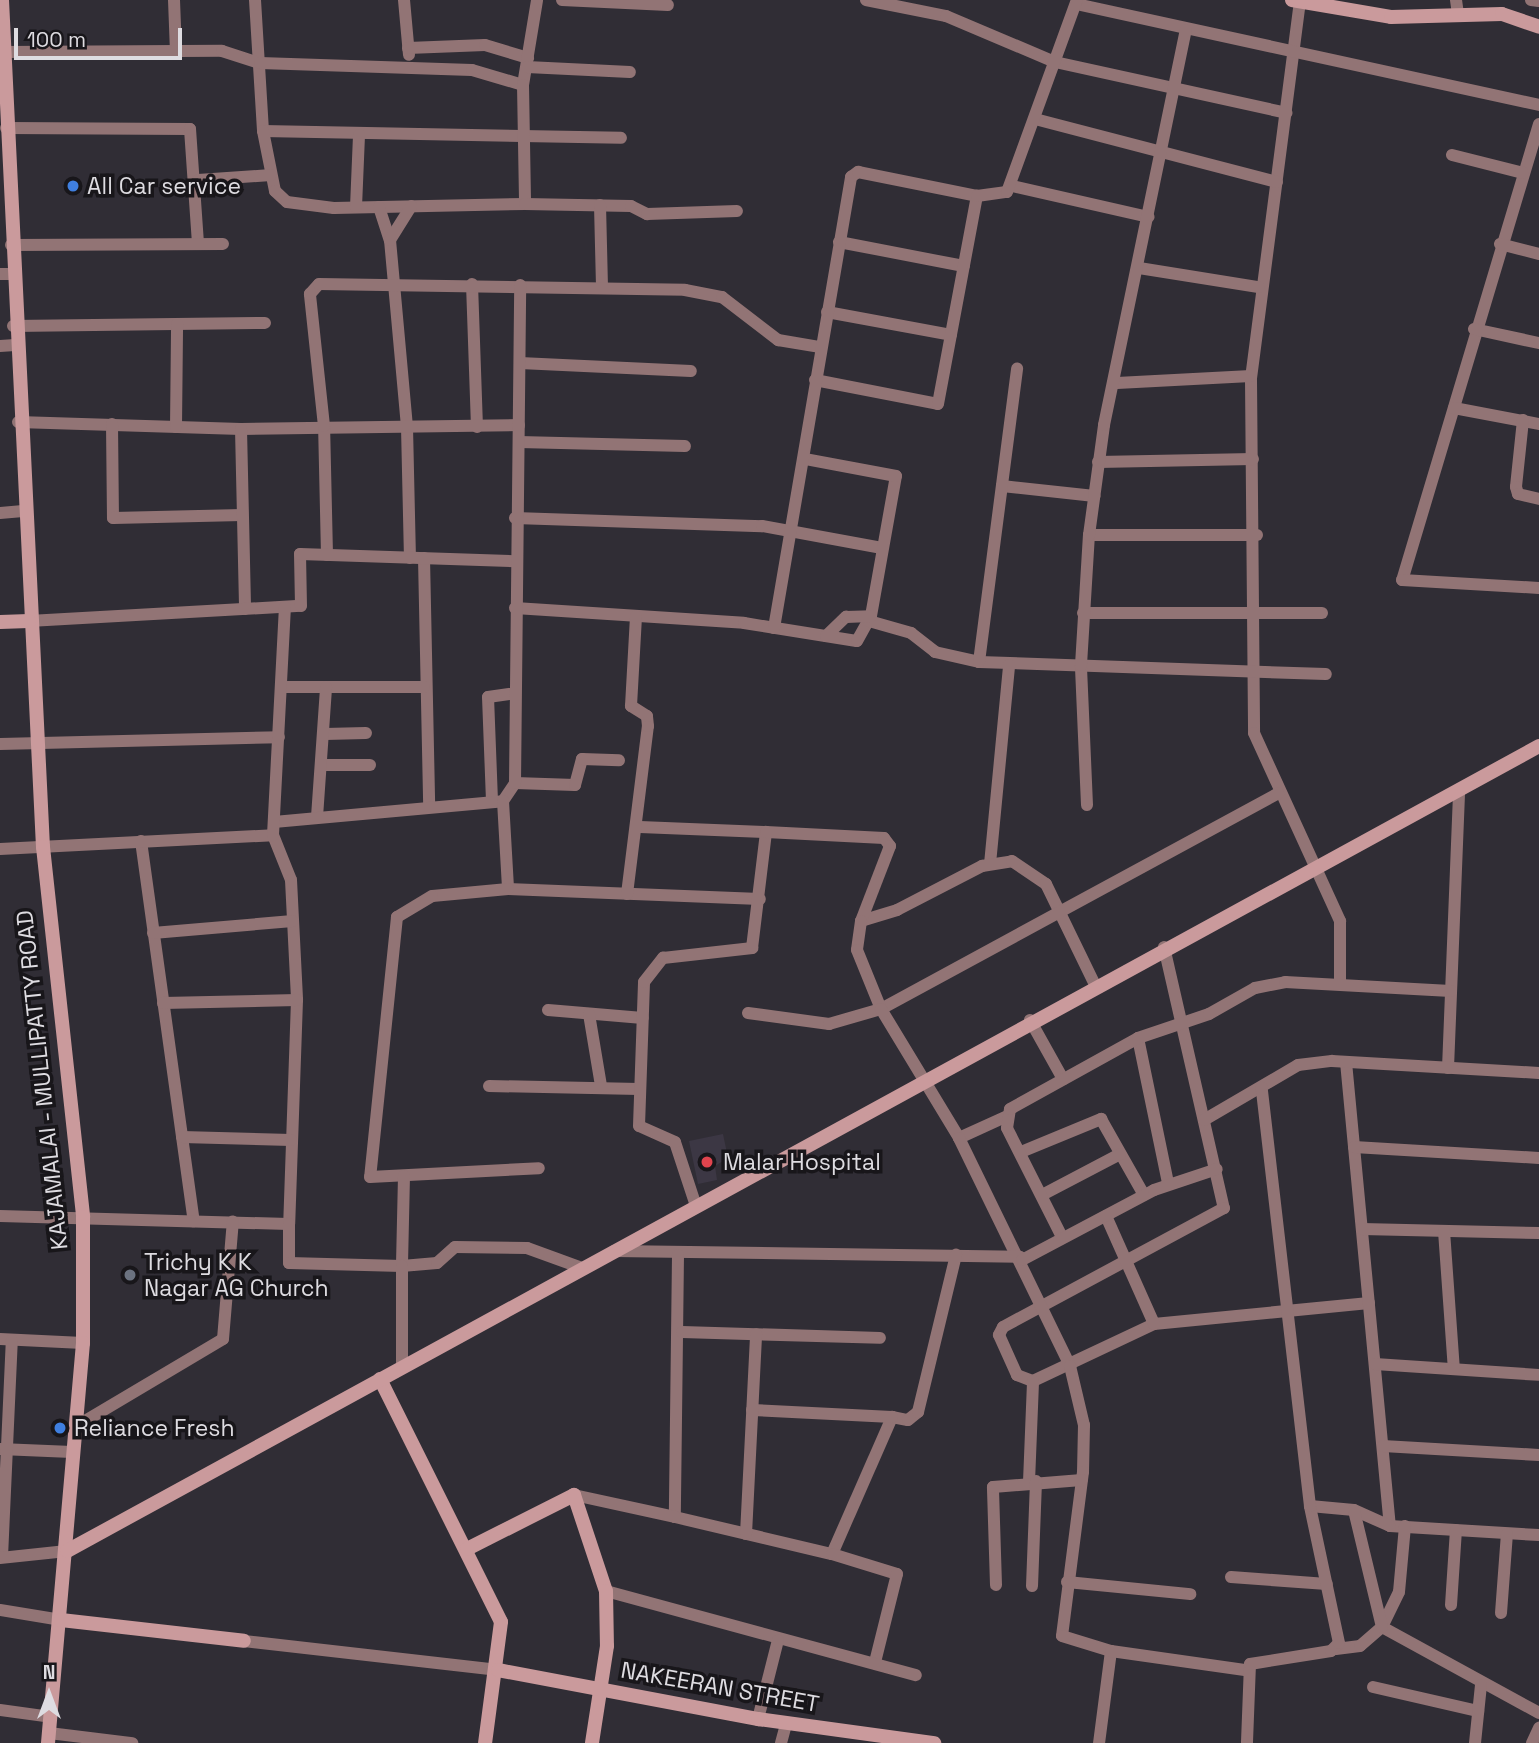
<!DOCTYPE html>
<style>
body{margin:0}
#map{position:relative;width:1539px;height:1743px;overflow:hidden;background:#302d35;font-family:"Space Grotesk",sans-serif}
div>[style]{position:absolute}
[style*='--x']{left:calc(var(--x)*1px);top:calc(var(--y)*1px);width:calc(var(--w)*1px);rotate:calc(var(--a)*1deg)}
.built>*{inset:0;background:#3c3744}
.street>*{height:12px;margin:-6px;padding:0 6px;transform-origin:6px;border-radius:6px;background:#927475}
.secondary>*{height:14px;margin:-7px;padding:0 7px;transform-origin:7px;border-radius:7px;background:#ca9a9c}
.dots>*{width:19px;height:19px;translate:-50% -50%;box-sizing:border-box;border:4px solid #18161a;border-radius:50%}
span{translate:-50% -50%;white-space:nowrap;text-align:center;line-height:1.15;-webkit-text-stroke:7px #18161a;paint-order:stroke}
.poi-label{font-size:23px;color:#dedce1}
.left{translate:0 -50%;text-align:left}
.street-label{font-size:23px;color:#dedce1}
.north{position:absolute;left:14px;top:1659px;width:70px;height:70px;-webkit-text-stroke:5px #18161a;paint-order:stroke;rotate:0deg;font-size:19px;font-weight:700;line-height:28px;text-align:center;color:#dedce1}
.north::after{content:'';display:block;margin:auto;width:24px;height:32px;background:#dedce1;clip-path:polygon(50% 0,100% 100%,50% 72%,0 100%)}
.scale{position:absolute;left:14px;top:28px;width:168px;height:32px;box-sizing:border-box;border:4px solid #dedce1;border-top:0;padding-left:9px;font-size:21px;line-height:24px;white-space:nowrap;color:#dedce1;-webkit-text-stroke:5px #18161a;paint-order:stroke}
</style>
<div id="map">
<div class="built">
<i style="clip-path:polygon(723px 1134px,728px 1158px,715px 1166px,717px 1180px,698px 1184px,689px 1141px)"></i>
</div>
<div class="street">
<i style="--x:174;--y:0;--w:52;--a:87.8"></i>
<i style="--x:255;--y:0;--w:131;--a:86.5"></i>
<i style="--x:263;--y:131;--w:358;--a:1.1"></i>
<i style="--x:404;--y:0;--w:55;--a:84.8"></i>
<i style="--x:562;--y:0;--w:106;--a:2.7"></i>
<i style="--x:866;--y:0;--w:82;--a:11.3"></i>
<i style="--x:946;--y:16;--w:118;--a:22.9"></i>
<i style="--x:1055;--y:62;--w:237;--a:12.4"></i>
<i style="--x:1456;--y:0;--w:15;--a:82"></i>
<i style="--x:1531;--y:0;--w:8;--a:7"></i>
<i style="--x:1300;--y:1;--w:382;--a:97.4"></i>
<i style="--x:1251;--y:380;--w:353;--a:89.5"></i>
<i style="--x:1254;--y:733;--w:207;--a:65.4"></i>
<i style="--x:1340;--y:921;--w:63;--a:90"></i>
<i style="--x:1076;--y:4;--w:474;--a:12.3"></i>
<i style="--x:408;--y:48;--w:77;--a:-2.2"></i>
<i style="--x:485;--y:45;--w:45;--a:16.8"></i>
<i style="--x:4;--y:52;--w:218;--a:-0.3"></i>
<i style="--x:222;--y:51;--w:40;--a:18"></i>
<i style="--x:260;--y:63;--w:212;--a:1.9"></i>
<i style="--x:472;--y:70;--w:53;--a:16.4"></i>
<i style="--x:523;--y:85;--w:86;--a:-80.6"></i>
<i style="--x:527;--y:67;--w:103;--a:2.8"></i>
<i style="--x:523;--y:85;--w:119;--a:89"></i>
<i style="--x:1035;--y:119;--w:250;--a:14.6"></i>
<i style="--x:1539;--y:124;--w:476;--a:106.7"></i>
<i style="--x:1402;--y:580;--w:137;--a:3.3"></i>
<i style="--x:6;--y:128;--w:184;--a:0.3"></i>
<i style="--x:190;--y:129;--w:115;--a:86"></i>
<i style="--x:263;--y:131;--w:61;--a:78.7"></i>
<i style="--x:275;--y:191;--w:16;--a:43"></i>
<i style="--x:287;--y:202;--w:47;--a:7.3"></i>
<i style="--x:334;--y:208;--w:191;--a:-1.2"></i>
<i style="--x:525;--y:204;--w:106;--a:1.1"></i>
<i style="--x:631;--y:206;--w:18;--a:27"></i>
<i style="--x:647;--y:214;--w:90;--a:-1.9"></i>
<i style="--x:1452;--y:155;--w:73;--a:14.2"></i>
<i style="--x:198;--y:180;--w:73;--a:-3.9"></i>
<i style="--x:1012;--y:186;--w:140;--a:12.8"></i>
<i style="--x:600;--y:205;--w:83;--a:88.6"></i>
<i style="--x:356;--y:207;--w:72;--a:-87.6"></i>
<i style="--x:379;--y:207;--w:35;--a:72"></i>
<i style="--x:390;--y:240;--w:188;--a:84.8"></i>
<i style="--x:407;--y:427;--w:131;--a:88.7"></i>
<i style="--x:390;--y:240;--w:40;--a:-58"></i>
<i style="--x:839;--y:242;--w:127;--a:10.9"></i>
<i style="--x:1500;--y:244;--w:40;--a:14.4"></i>
<i style="--x:11;--y:245;--w:212;--a:-0.3"></i>
<i style="--x:1139;--y:268;--w:121;--a:9.1"></i>
<i style="--x:0;--y:274;--w:12;--a:0"></i>
<i style="--x:472;--y:284;--w:143;--a:88"></i>
<i style="--x:827;--y:312;--w:126;--a:10.5"></i>
<i style="--x:13;--y:326;--w:252;--a:-0.7"></i>
<i style="--x:1474;--y:329;--w:66;--a:12.2"></i>
<i style="--x:0;--y:346;--w:15;--a:-4"></i>
<i style="--x:520;--y:363;--w:171;--a:2.7"></i>
<i style="--x:815;--y:380;--w:125;--a:11"></i>
<i style="--x:938;--y:404;--w:212;--a:-79.4"></i>
<i style="--x:1117;--y:383;--w:134;--a:-3"></i>
<i style="--x:1454;--y:408;--w:86;--a:10.7"></i>
<i style="--x:1523;--y:420;--w:67;--a:96"></i>
<i style="--x:1516;--y:487;--w:7;--a:74"></i>
<i style="--x:1518;--y:494;--w:22;--a:13"></i>
<i style="--x:18;--y:422;--w:223;--a:1.8"></i>
<i style="--x:241;--y:429;--w:278;--a:-0.8"></i>
<i style="--x:112;--y:424;--w:94;--a:89.4"></i>
<i style="--x:113;--y:518;--w:129;--a:-1.3"></i>
<i style="--x:176;--y:427;--w:103;--a:-89.4"></i>
<i style="--x:241;--y:429;--w:180;--a:88.7"></i>
<i style="--x:519;--y:442;--w:166;--a:1.4"></i>
<i style="--x:1098;--y:462;--w:155;--a:-1.1"></i>
<i style="--x:1002;--y:486;--w:93;--a:6.2"></i>
<i style="--x:0;--y:513;--w:23;--a:-5"></i>
<i style="--x:515;--y:518;--w:247;--a:1.9"></i>
<i style="--x:762;--y:526;--w:122;--a:10.4"></i>
<i style="--x:1089;--y:535;--w:168;--a:0"></i>
<i style="--x:327;--y:555;--w:129;--a:-91.3"></i>
<i style="--x:324;--y:426;--w:133;--a:-96.1"></i>
<i style="--x:310;--y:294;--w:13;--a:-48"></i>
<i style="--x:319;--y:284;--w:366;--a:0.9"></i>
<i style="--x:685;--y:290;--w:38;--a:11"></i>
<i style="--x:722;--y:297;--w:71;--a:37.5"></i>
<i style="--x:778;--y:340;--w:43;--a:9.5"></i>
<i style="--x:424;--y:558;--w:249;--a:88.8"></i>
<i style="--x:515;--y:608;--w:229;--a:3.7"></i>
<i style="--x:744;--y:623;--w:114;--a:9.1"></i>
<i style="--x:857;--y:641;--w:29;--a:-61"></i>
<i style="--x:871;--y:616;--w:142;--a:-79.9"></i>
<i style="--x:896;--y:476;--w:93;--a:-169.4"></i>
<i style="--x:1083;--y:613;--w:239;--a:0"></i>
<i style="--x:29;--y:621;--w:272;--a:-3.2"></i>
<i style="--x:301;--y:606;--w:52;--a:-91.1"></i>
<i style="--x:300;--y:554;--w:215;--a:1.9"></i>
<i style="--x:869;--y:621;--w:44;--a:15.9"></i>
<i style="--x:911;--y:633;--w:31;--a:38"></i>
<i style="--x:935;--y:652;--w:45;--a:12.8"></i>
<i style="--x:979;--y:662;--w:347;--a:2"></i>
<i style="--x:774;--y:628;--w:458;--a:-80.3"></i>
<i style="--x:851;--y:177;--w:9;--a:-36"></i>
<i style="--x:858;--y:172;--w:121;--a:11.4"></i>
<i style="--x:977;--y:196;--w:30;--a:-8"></i>
<i style="--x:1007;--y:192;--w:204;--a:-70"></i>
<i style="--x:826;--y:636;--w:28;--a:-44"></i>
<i style="--x:846;--y:617;--w:25;--a:-2"></i>
<i style="--x:979;--y:662;--w:296;--a:-82.6"></i>
<i style="--x:282;--y:687;--w:142;--a:0"></i>
<i style="--x:325;--y:734;--w:41;--a:-1.4"></i>
<i style="--x:0;--y:744;--w:279;--a:-1.4"></i>
<i style="--x:323;--y:765;--w:47;--a:0"></i>
<i style="--x:515;--y:783;--w:60;--a:1.9"></i>
<i style="--x:575;--y:785;--w:27;--a:-75"></i>
<i style="--x:582;--y:759;--w:37;--a:2"></i>
<i style="--x:492;--y:801;--w:104;--a:-92.2"></i>
<i style="--x:488;--y:697;--w:27;--a:-8"></i>
<i style="--x:503;--y:801;--w:22;--a:-56"></i>
<i style="--x:515;--y:783;--w:498;--a:-89.4"></i>
<i style="--x:1087;--y:805;--w:140;--a:-92.5"></i>
<i style="--x:1081;--y:665;--w:130;--a:-86.5"></i>
<i style="--x:1089;--y:535;--w:111;--a:-82.2"></i>
<i style="--x:1104;--y:425;--w:403;--a:-78.3"></i>
<i style="--x:317;--y:817;--w:130;--a:-86"></i>
<i style="--x:274;--y:822;--w:230;--a:-5.2"></i>
<i style="--x:503;--y:801;--w:88;--a:86.7"></i>
<i style="--x:508;--y:889;--w:252;--a:2.3"></i>
<i style="--x:640;--y:827;--w:126;--a:2.3"></i>
<i style="--x:273;--y:835;--w:48;--a:68.2"></i>
<i style="--x:291;--y:880;--w:120;--a:87.1"></i>
<i style="--x:297;--y:1000;--w:224;--a:92"></i>
<i style="--x:141;--y:841;--w:384;--a:82.1"></i>
<i style="--x:0;--y:849;--w:273;--a:-2.9"></i>
<i style="--x:273;--y:835;--w:228;--a:-87"></i>
<i style="--x:990;--y:864;--w:200;--a:-84.5"></i>
<i style="--x:508;--y:889;--w:76;--a:174.7"></i>
<i style="--x:432;--y:896;--w:41;--a:149"></i>
<i style="--x:397;--y:917;--w:261;--a:95.9"></i>
<i style="--x:370;--y:1177;--w:169;--a:-3"></i>
<i style="--x:627;--y:894;--w:169;--a:-82.9"></i>
<i style="--x:648;--y:726;--w:10;--a:-96"></i>
<i style="--x:647;--y:716;--w:19;--a:-148"></i>
<i style="--x:631;--y:706;--w:90;--a:-86.8"></i>
<i style="--x:861;--y:921;--w:38;--a:-17"></i>
<i style="--x:897;--y:910;--w:96;--a:-27.4"></i>
<i style="--x:982;--y:866;--w:30;--a:-9"></i>
<i style="--x:1012;--y:861;--w:41;--a:34.1"></i>
<i style="--x:1046;--y:884;--w:112;--a:64.1"></i>
<i style="--x:153;--y:933;--w:140;--a:-4.9"></i>
<i style="--x:1164;--y:947;--w:268;--a:77.1"></i>
<i style="--x:1224;--y:1208;--w:251;--a:151.7"></i>
<i style="--x:1003;--y:1327;--w:9;--a:117"></i>
<i style="--x:999;--y:1335;--w:44;--a:65.8"></i>
<i style="--x:1017;--y:1375;--w:17;--a:21"></i>
<i style="--x:1033;--y:1381;--w:134;--a:-25.2"></i>
<i style="--x:1154;--y:1324;--w:216;--a:-5.6"></i>
<i style="--x:163;--y:1003;--w:134;--a:-1.3"></i>
<i style="--x:548;--y:1010;--w:95;--a:4.8"></i>
<i style="--x:748;--y:1013;--w:82;--a:7.7"></i>
<i style="--x:829;--y:1024;--w:54;--a:-16.1"></i>
<i style="--x:881;--y:1009;--w:452;--a:-28.5"></i>
<i style="--x:589;--y:1014;--w:73;--a:80.5"></i>
<i style="--x:1030;--y:1020;--w:68;--a:60.8"></i>
<i style="--x:1138;--y:1038;--w:148;--a:78.3"></i>
<i style="--x:1346;--y:1062;--w:466;--a:84.6"></i>
<i style="--x:1390;--y:1526;--w:149;--a:3.5"></i>
<i style="--x:1448;--y:1068;--w:279;--a:-87.7"></i>
<i style="--x:489;--y:1086;--w:150;--a:1.1"></i>
<i style="--x:1204;--y:1120;--w:109;--a:-30.3"></i>
<i style="--x:1298;--y:1065;--w:34;--a:-7"></i>
<i style="--x:1332;--y:1061;--w:207;--a:3.3"></i>
<i style="--x:182;--y:1137;--w:109;--a:1.6"></i>
<i style="--x:959;--y:1138;--w:51;--a:-24.5"></i>
<i style="--x:1354;--y:1147;--w:185;--a:3.4"></i>
<i style="--x:1021;--y:1152;--w:87;--a:-22.4"></i>
<i style="--x:1101;--y:1119;--w:87;--a:60.5"></i>
<i style="--x:404;--y:1176;--w:90;--a:91.3"></i>
<i style="--x:402;--y:1266;--w:35;--a:-5"></i>
<i style="--x:437;--y:1263;--w:24;--a:-42"></i>
<i style="--x:455;--y:1247;--w:72;--a:0.8"></i>
<i style="--x:527;--y:1248;--w:59;--a:20"></i>
<i style="--x:1042;--y:1195;--w:88;--a:-27.7"></i>
<i style="--x:696;--y:1206;--w:67;--a:-108.2"></i>
<i style="--x:675;--y:1142;--w:39;--a:-156"></i>
<i style="--x:639;--y:1126;--w:144;--a:-88"></i>
<i style="--x:644;--y:982;--w:31;--a:-52"></i>
<i style="--x:663;--y:958;--w:90;--a:-6.4"></i>
<i style="--x:752;--y:948;--w:117;--a:-83.1"></i>
<i style="--x:766;--y:832;--w:118;--a:2.9"></i>
<i style="--x:884;--y:838;--w:10;--a:53"></i>
<i style="--x:890;--y:846;--w:80;--a:111.1"></i>
<i style="--x:861;--y:921;--w:29;--a:98"></i>
<i style="--x:857;--y:950;--w:64;--a:67.9"></i>
<i style="--x:881;--y:1009;--w:151;--a:58.8"></i>
<i style="--x:959;--y:1138;--w:254;--a:64"></i>
<i style="--x:1070;--y:1366;--w:61;--a:76.7"></i>
<i style="--x:1084;--y:1425;--w:47;--a:91.2"></i>
<i style="--x:1083;--y:1472;--w:165;--a:97.3"></i>
<i style="--x:1062;--y:1636;--w:51;--a:17"></i>
<i style="--x:1111;--y:1651;--w:93;--a:97.4"></i>
<i style="--x:0;--y:1216;--w:289;--a:1.6"></i>
<i style="--x:289;--y:1224;--w:39;--a:90"></i>
<i style="--x:289;--y:1263;--w:113;--a:1.5"></i>
<i style="--x:402;--y:1266;--w:101;--a:90"></i>
<i style="--x:1106;--y:1216;--w:118;--a:66"></i>
<i style="--x:1362;--y:1229;--w:177;--a:1.3"></i>
<i style="--x:1444;--y:1231;--w:138;--a:85.9"></i>
<i style="--x:1062;--y:1237;--w:122;--a:-116.8"></i>
<i style="--x:1007;--y:1128;--w:19;--a:-81"></i>
<i style="--x:1010;--y:1109;--w:146;--a:-29"></i>
<i style="--x:1138;--y:1038;--w:75;--a:-18.7"></i>
<i style="--x:1209;--y:1014;--w:53;--a:-29.5"></i>
<i style="--x:1255;--y:988;--w:31;--a:-11"></i>
<i style="--x:1285;--y:982;--w:166;--a:3.1"></i>
<i style="--x:614;--y:1251;--w:406;--a:0.8"></i>
<i style="--x:678;--y:1255;--w:262;--a:90.7"></i>
<i style="--x:675;--y:1517;--w:161;--a:13.3"></i>
<i style="--x:832;--y:1554;--w:150;--a:-66.3"></i>
<i style="--x:892;--y:1417;--w:16;--a:11"></i>
<i style="--x:908;--y:1420;--w:13;--a:-39"></i>
<i style="--x:918;--y:1412;--w:162;--a:-76.4"></i>
<i style="--x:1022;--y:1260;--w:149;--a:-27.9"></i>
<i style="--x:1154;--y:1190;--w:66;--a:-18.4"></i>
<i style="--x:682;--y:1332;--w:198;--a:1.7"></i>
<i style="--x:0;--y:1339;--w:83;--a:2.8"></i>
<i style="--x:1375;--y:1364;--w:164;--a:3.8"></i>
<i style="--x:752;--y:1410;--w:140;--a:2.9"></i>
<i style="--x:75;--y:1427;--w:172;--a:-30.7"></i>
<i style="--x:223;--y:1339;--w:118;--a:-85.2"></i>
<i style="--x:1383;--y:1446;--w:156;--a:3.3"></i>
<i style="--x:0;--y:1449;--w:72;--a:2.4"></i>
<i style="--x:1029;--y:1482;--w:101;--a:-87.7"></i>
<i style="--x:574;--y:1495;--w:103;--a:12.3"></i>
<i style="--x:1310;--y:1506;--w:44;--a:5.2"></i>
<i style="--x:1354;--y:1510;--w:39;--a:24"></i>
<i style="--x:1405;--y:1526;--w:66;--a:95.2"></i>
<i style="--x:1399;--y:1592;--w:39;--a:116"></i>
<i style="--x:1382;--y:1627;--w:179;--a:28.7"></i>
<i style="--x:746;--y:1534;--w:200;--a:-87.1"></i>
<i style="--x:832;--y:1554;--w:68;--a:17.1"></i>
<i style="--x:897;--y:1574;--w:91;--a:104"></i>
<i style="--x:2;--y:1557;--w:217;--a:-87.4"></i>
<i style="--x:0;--y:1558;--w:67;--a:-6"></i>
<i style="--x:1231;--y:1577;--w:96;--a:4.2"></i>
<i style="--x:1067;--y:1582;--w:124;--a:5.6"></i>
<i style="--x:996;--y:1585;--w:98;--a:-91.8"></i>
<i style="--x:993;--y:1487;--w:89;--a:-4.5"></i>
<i style="--x:1032;--y:1586;--w:105;--a:-87.8"></i>
<i style="--x:606;--y:1591;--w:321;--a:15.2"></i>
<i style="--x:1451;--y:1605;--w:75;--a:-86.2"></i>
<i style="--x:0;--y:1610;--w:62;--a:9.3"></i>
<i style="--x:1501;--y:1613;--w:79;--a:-85.7"></i>
<i style="--x:244;--y:1641;--w:256;--a:6.5"></i>
<i style="--x:1336;--y:1649;--w:24;--a:-7"></i>
<i style="--x:1360;--y:1646;--w:29;--a:-41"></i>
<i style="--x:1382;--y:1627;--w:120;--a:-103.5"></i>
<i style="--x:1111;--y:1651;--w:135;--a:8.1"></i>
<i style="--x:1373;--y:1687;--w:108;--a:12.9"></i>
<i style="--x:0;--y:1710;--w:51;--a:7.8"></i>
<i style="--x:758;--y:1719;--w:81;--a:-75.8"></i>
<i style="--x:49;--y:1733;--w:84;--a:6.9"></i>
<i style="--x:1247;--y:1742;--w:78;--a:-87.8"></i>
<i style="--x:1250;--y:1664;--w:82;--a:-9.1"></i>
<i style="--x:1331;--y:1651;--w:11;--a:-45"></i>
<i style="--x:1339;--y:1643;--w:140;--a:-102"></i>
<i style="--x:1310;--y:1506;--w:421;--a:-96.6"></i>
<i style="--x:781;--y:1743;--w:20;--a:-75"></i>
<i style="--x:1475;--y:1743;--w:58;--a:-84.1"></i>
<i style="--x:1532;--y:1743;--w:17;--a:-65"></i>
</div>
<div class="secondary">
<i style="--x:2;--y:0;--w:848;--a:87.23"></i>
<i style="--x:43;--y:847;--w:372;--a:83.8"></i>
<i style="--x:83;--y:1217;--w:126;--a:90"></i>
<i style="--x:83;--y:1343;--w:402;--a:95"></i>
<i style="--x:1292;--y:0;--w:100;--a:9.7"></i>
<i style="--x:1391;--y:17;--w:111;--a:-1.5"></i>
<i style="--x:1502;--y:14;--w:39;--a:19"></i>
<i style="--x:0;--y:622;--w:29;--a:-2"></i>
<i style="--x:380;--y:1379;--w:271;--a:63.5"></i>
<i style="--x:501;--y:1622;--w:122;--a:97.5"></i>
<i style="--x:467;--y:1549;--w:120;--a:-26.8"></i>
<i style="--x:574;--y:1495;--w:101;--a:71.6"></i>
<i style="--x:606;--y:1591;--w:55;--a:89"></i>
<i style="--x:607;--y:1646;--w:98;--a:98.8"></i>
<i style="--x:67;--y:1551;--w:1678;--a:-28.67"></i>
<i style="--x:61;--y:1620;--w:184;--a:6.5"></i>
<i style="--x:498;--y:1670;--w:265;--a:10.7"></i>
<i style="--x:758;--y:1719;--w:178;--a:7.8"></i>
</div>
<div class="dots">
<i style="left:73px;top:186px;background:#3f7fe0"></i>
<i style="left:707px;top:1162px;background:#e0444e"></i>
<i style="left:130px;top:1275px;background:#6b7280"></i>
<i style="left:60px;top:1428px;background:#3f7fe0"></i>
</div>
<div class="poi-label">
<span class="left" style="left:87px;top:186px">All Car service</span>
<span class="left" style="left:723px;top:1162px">Malar Hospital</span>
<span class="left" style="left:144px;top:1275px">Trichy K K<br>Nagar AG Church</span>
<span class="left" style="left:74px;top:1428px">Reliance Fresh</span>
</div>
<div class="street-label">
<span style="left:42px;top:1080px;rotate:-96deg">KAJAMALAI - MULLIPATTY ROAD</span>
<span style="left:720px;top:1687px;rotate:10deg">NAKEERAN STREET</span>
</div>
<div class="north">N</div>
<div class="scale">100 m</div>
</div>
